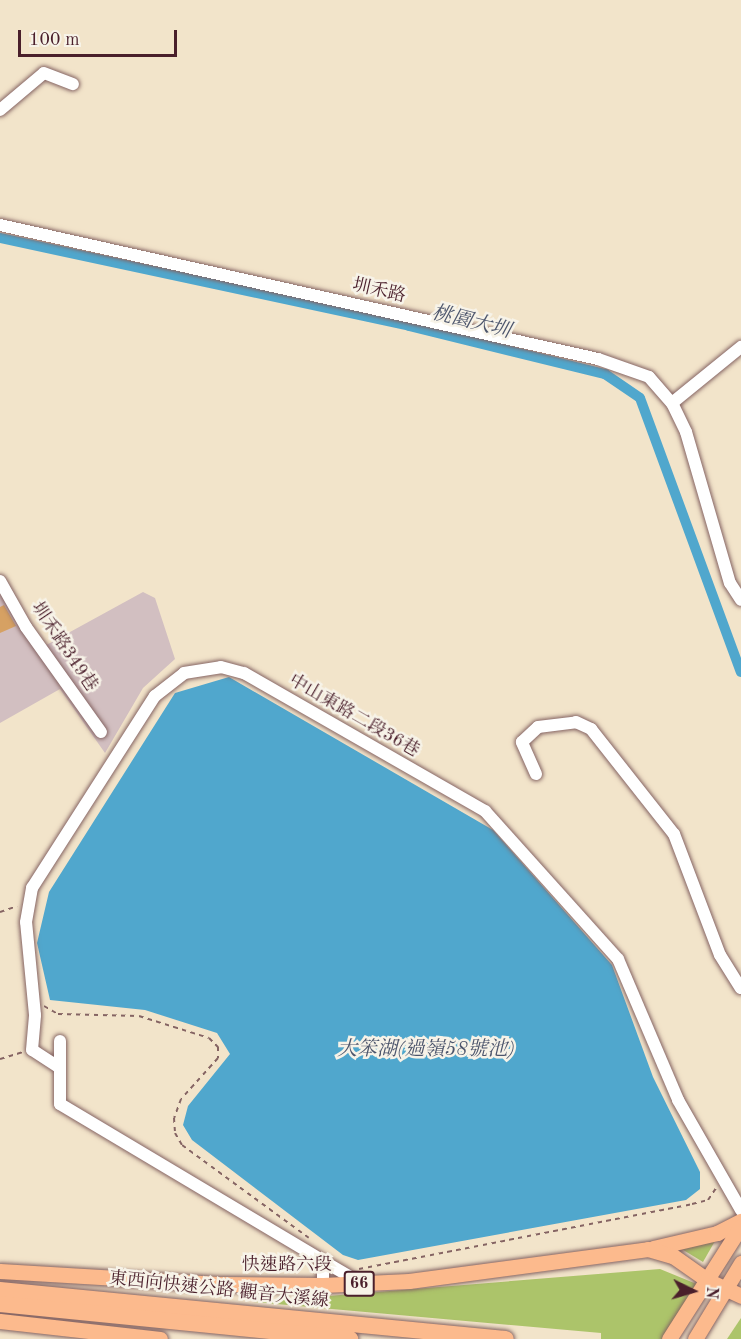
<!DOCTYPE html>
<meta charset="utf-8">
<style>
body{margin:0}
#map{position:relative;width:741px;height:1339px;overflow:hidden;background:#f2e4ca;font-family:"Old Standard TT","Noto Serif TC",serif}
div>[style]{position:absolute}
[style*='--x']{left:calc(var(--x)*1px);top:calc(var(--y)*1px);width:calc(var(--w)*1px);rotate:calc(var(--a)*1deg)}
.industrial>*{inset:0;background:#d2bfc1}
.green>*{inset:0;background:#acc46a}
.water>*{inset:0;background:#50a7cd}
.canal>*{height:10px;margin:-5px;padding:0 5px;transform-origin:5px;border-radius:5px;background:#50a7cd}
.building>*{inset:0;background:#d6a163}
.path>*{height:2px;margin-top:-1px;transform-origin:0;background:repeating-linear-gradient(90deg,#856463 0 4.5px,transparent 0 9px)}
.roads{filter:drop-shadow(0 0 2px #856463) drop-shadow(0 0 2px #856463)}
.minor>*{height:12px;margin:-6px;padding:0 6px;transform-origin:6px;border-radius:6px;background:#fff}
.major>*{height:15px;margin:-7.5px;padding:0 7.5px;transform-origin:7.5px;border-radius:7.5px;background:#fcba8d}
.highway>*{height:16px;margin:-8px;padding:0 8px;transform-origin:8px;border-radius:8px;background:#fcba8d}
span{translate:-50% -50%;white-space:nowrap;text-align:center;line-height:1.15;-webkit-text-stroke:5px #f7f3e8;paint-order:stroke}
.shield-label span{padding:2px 4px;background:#f7f3e8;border:2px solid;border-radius:4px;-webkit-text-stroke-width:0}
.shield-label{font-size:16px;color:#4a1f2b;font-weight:700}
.street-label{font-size:18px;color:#4a1f2b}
.water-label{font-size:20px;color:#4c556c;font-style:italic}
.north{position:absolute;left:663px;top:1261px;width:60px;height:60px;-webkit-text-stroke:4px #f7f3e8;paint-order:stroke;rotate:95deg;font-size:16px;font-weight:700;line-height:24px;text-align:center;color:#4a1f2b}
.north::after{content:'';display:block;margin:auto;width:21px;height:27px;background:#4a1f2b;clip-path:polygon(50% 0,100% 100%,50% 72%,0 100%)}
.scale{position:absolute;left:18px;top:30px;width:159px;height:27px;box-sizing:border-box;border:3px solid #4a1f2b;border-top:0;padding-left:8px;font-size:18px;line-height:21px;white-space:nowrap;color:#4a1f2b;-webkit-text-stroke:4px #f7f3e8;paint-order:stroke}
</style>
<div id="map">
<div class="industrial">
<i style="clip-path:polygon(0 586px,39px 649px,143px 592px,155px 598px,175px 659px,143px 688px,105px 753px,60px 689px,0 723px)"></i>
</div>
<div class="green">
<i style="clip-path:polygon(715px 1241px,703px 1262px,680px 1248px)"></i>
<i style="clip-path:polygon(660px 1269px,699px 1285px,662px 1339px,601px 1339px,601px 1333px,253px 1302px)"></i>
<i style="clip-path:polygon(741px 1318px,741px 1339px,727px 1339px)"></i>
</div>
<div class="water">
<i style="clip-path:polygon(229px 677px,493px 830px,612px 965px,653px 1077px,700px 1172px,700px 1189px,686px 1200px,358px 1260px,343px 1255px,192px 1140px,183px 1125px,188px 1106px,230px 1054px,217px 1033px,145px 1010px,50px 1000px,37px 943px,49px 892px,175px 693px)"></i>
</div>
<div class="canal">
<i style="--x:0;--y:238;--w:418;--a:12.1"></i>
<i style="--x:409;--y:326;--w:202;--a:13.8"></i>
<i style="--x:605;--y:374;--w:42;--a:34.4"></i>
<i style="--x:640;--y:398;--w:292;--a:69.8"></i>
</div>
<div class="building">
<i style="clip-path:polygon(4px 605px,16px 626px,0 633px,0 607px)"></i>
</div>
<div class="path">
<i style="--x:0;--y:912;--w:18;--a:-19"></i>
<i style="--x:44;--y:1006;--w:16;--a:30"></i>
<i style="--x:58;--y:1014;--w:81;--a:1.4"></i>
<i style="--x:139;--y:1016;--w:73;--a:17.4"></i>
<i style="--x:209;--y:1038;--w:13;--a:45"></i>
<i style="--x:218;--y:1047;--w:11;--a:90"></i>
<i style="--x:218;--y:1058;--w:55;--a:132.1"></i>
<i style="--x:181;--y:1099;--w:20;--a:110"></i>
<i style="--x:174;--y:1118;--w:15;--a:86"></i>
<i style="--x:175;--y:1133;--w:14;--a:60"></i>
<i style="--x:182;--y:1145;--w:157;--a:36.2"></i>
<i style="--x:0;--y:1059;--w:24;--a:-17"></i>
<i style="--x:359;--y:1269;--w:339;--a:-11"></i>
<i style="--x:692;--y:1204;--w:16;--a:-14"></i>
<i style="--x:708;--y:1200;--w:14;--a:-56"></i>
</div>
<div class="roads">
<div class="minor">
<i style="--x:0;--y:110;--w:57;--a:-40.1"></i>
<i style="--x:44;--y:73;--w:31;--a:21"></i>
<i style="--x:0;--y:225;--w:613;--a:12.63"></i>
<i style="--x:598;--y:359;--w:54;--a:19.4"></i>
<i style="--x:649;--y:377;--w:35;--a:49"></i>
<i style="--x:672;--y:403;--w:32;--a:64"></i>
<i style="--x:686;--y:432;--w:157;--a:73.8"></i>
<i style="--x:730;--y:583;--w:20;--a:57"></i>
<i style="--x:672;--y:403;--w:89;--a:-39.1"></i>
<i style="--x:0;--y:581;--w:53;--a:60.5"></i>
<i style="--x:26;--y:627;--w:129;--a:54.5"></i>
<i style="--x:536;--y:774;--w:35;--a:-114"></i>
<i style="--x:522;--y:742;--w:22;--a:-43"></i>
<i style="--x:538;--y:727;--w:38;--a:-7"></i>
<i style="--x:576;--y:722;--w:17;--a:25"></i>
<i style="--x:591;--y:729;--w:134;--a:51.7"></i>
<i style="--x:674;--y:834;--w:129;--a:69.2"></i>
<i style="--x:720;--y:955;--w:39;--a:58"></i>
<i style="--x:60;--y:1041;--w:63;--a:90"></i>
<i style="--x:60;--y:1104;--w:306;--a:30.8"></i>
<i style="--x:60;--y:1068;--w:33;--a:-147"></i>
<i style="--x:32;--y:1050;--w:35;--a:-85"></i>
<i style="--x:35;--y:1015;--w:93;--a:-95.5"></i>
<i style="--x:26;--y:922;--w:35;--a:-80"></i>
<i style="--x:32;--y:888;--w:228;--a:-57.4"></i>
<i style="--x:155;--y:696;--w:37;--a:-38"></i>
<i style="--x:184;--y:673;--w:37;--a:-9"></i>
<i style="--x:221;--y:667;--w:24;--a:15"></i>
<i style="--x:244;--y:673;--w:278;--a:29.8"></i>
<i style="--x:485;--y:811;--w:199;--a:48.1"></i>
<i style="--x:618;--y:959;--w:153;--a:66.9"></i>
<i style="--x:678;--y:1100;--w:127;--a:60.2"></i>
<i style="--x:323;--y:1285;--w:24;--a:-90"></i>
<i style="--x:323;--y:1261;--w:44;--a:30.1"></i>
</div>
<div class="major">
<i style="--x:653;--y:1248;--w:66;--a:-13.2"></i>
<i style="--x:717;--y:1233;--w:27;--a:-27"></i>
<i style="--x:0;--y:1271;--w:222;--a:3.4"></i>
<i style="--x:222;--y:1284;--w:101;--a:0.6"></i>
<i style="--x:323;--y:1285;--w:86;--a:-2.7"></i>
<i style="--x:409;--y:1281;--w:241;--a:-7.6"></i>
<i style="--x:648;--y:1249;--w:26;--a:16"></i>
<i style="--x:673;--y:1256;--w:42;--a:35.2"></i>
<i style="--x:707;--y:1280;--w:38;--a:25"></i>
<i style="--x:0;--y:1321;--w:161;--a:6.4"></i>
<i style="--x:669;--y:1339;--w:134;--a:-57.5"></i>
<i style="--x:695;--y:1339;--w:89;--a:-58.8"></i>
</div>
<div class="highway">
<i style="--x:0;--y:1290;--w:508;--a:5.53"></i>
<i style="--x:0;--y:1304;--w:352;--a:5.7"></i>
</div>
</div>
<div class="shield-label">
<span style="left:359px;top:1284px">66</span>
</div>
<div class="street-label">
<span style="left:379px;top:291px;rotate:13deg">圳禾路</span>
<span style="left:64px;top:647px;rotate:56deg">圳禾路349巷</span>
<span style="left:354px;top:716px;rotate:30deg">中山東路二段36巷</span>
<span style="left:287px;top:1265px">快速路六段</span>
<span style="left:219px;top:1290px;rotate:6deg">東西向快速公路 觀音大溪線</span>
</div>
<div class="water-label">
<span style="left:471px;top:323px;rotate:14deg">桃園大圳</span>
<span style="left:426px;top:1050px">大笨湖(過嶺58號池)</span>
</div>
<div class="north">N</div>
<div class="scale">100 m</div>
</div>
